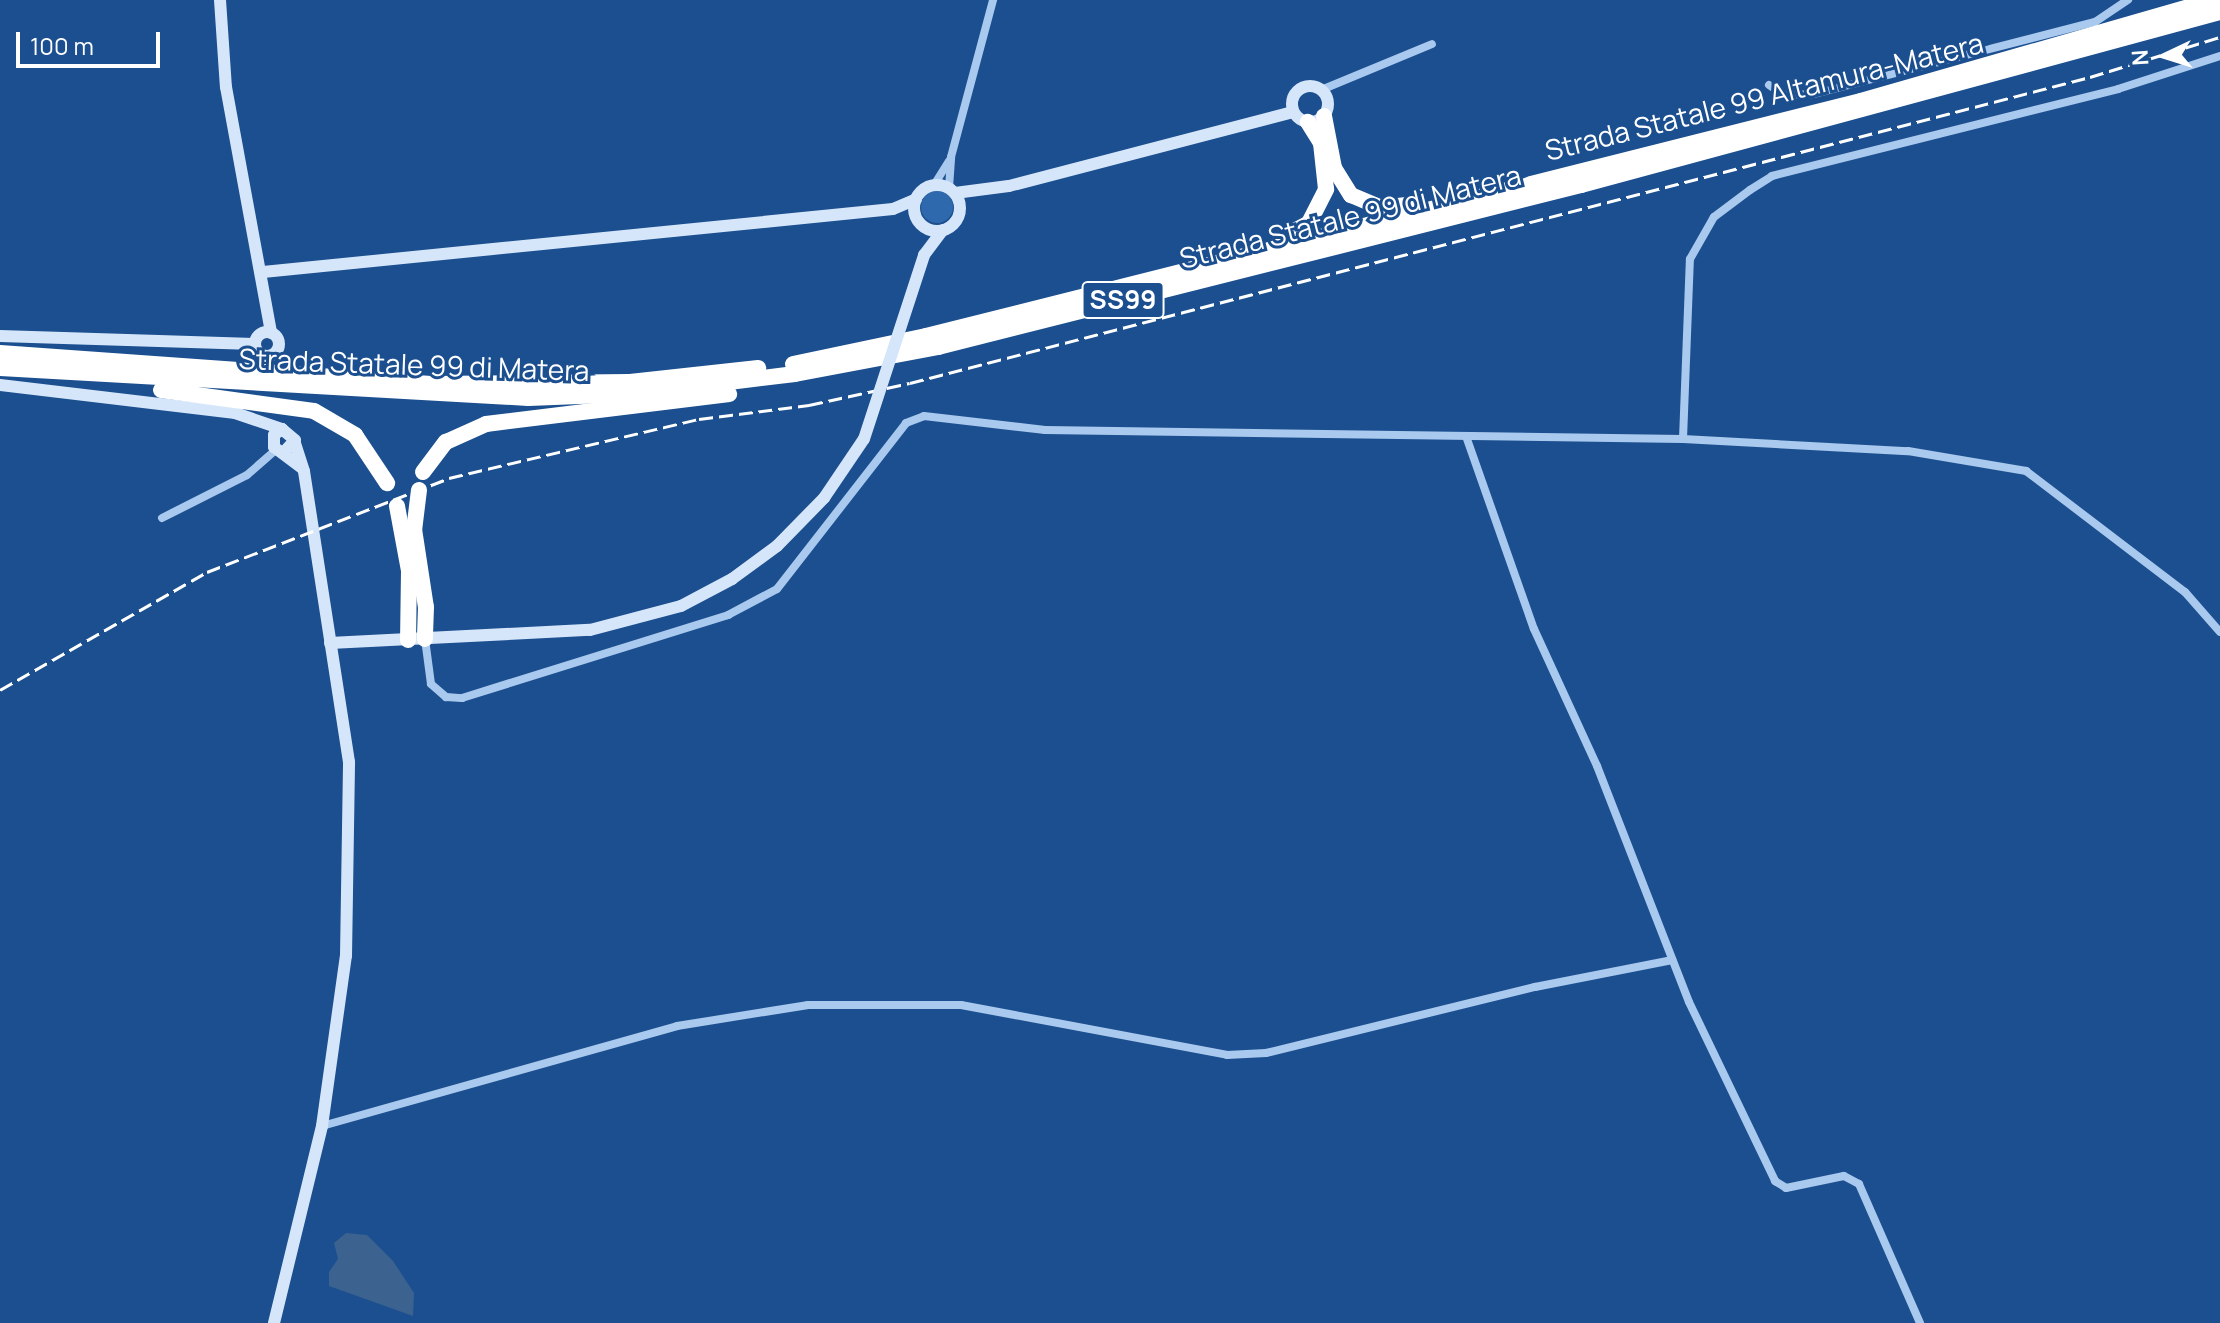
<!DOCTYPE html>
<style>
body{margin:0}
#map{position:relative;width:2220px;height:1323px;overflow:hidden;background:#1b4f8f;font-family:Manrope,sans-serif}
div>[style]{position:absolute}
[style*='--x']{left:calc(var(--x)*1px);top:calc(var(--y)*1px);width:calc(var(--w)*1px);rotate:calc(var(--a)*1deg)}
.green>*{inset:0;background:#2e69ad}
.round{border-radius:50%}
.water>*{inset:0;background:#3c6290}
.street>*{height:8px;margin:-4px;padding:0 4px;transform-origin:4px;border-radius:4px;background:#a9c9ee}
.secondary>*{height:12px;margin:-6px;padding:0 6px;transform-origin:6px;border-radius:6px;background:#d6e6fa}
.secondary>.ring{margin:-6px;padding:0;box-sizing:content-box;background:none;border:12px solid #d6e6fa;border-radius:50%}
.highway>*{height:16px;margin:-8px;padding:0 8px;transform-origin:8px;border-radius:8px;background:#fff}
.rail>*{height:3px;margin-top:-1.5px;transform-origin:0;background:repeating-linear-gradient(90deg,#fff 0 14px,transparent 0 20px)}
.secondary-bridge>*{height:12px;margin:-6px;padding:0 6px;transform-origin:6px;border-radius:6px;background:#d6e6fa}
span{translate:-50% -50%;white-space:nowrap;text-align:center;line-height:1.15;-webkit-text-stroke:6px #1b4f8f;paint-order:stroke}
.shield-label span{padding:2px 6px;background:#1b4f8f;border:2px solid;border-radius:6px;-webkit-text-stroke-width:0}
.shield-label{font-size:26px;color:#fff;font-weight:700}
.street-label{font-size:28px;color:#fff}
.north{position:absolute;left:2124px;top:16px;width:80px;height:80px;-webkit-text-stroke:6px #1b4f8f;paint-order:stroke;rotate:266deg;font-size:22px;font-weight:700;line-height:32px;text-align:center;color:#fff}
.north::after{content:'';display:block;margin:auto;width:28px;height:36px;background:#fff;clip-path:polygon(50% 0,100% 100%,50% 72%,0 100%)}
.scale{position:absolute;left:16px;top:32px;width:144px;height:36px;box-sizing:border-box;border:4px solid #fff;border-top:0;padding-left:10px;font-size:24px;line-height:28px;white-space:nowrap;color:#fff;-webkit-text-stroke:6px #1b4f8f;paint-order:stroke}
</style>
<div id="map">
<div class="green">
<i class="round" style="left:921px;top:191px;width:32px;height:32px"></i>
</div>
<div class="water">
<i style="clip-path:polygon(346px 1233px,367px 1235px,393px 1261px,414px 1293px,413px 1316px,329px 1286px,329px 1272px,338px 1259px,334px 1243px)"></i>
</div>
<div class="street">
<i style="--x:1769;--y:85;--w:18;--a:34"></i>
<i style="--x:1784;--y:95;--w:30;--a:-2"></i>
<i style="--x:1814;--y:94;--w:290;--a:-14.4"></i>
<i style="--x:2095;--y:22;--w:40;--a:-34"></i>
<i style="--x:1321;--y:90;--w:120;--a:-22.5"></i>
<i style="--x:934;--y:185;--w:28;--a:-58"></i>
<i style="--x:949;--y:188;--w:31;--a:-86"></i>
<i style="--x:951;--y:157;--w:163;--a:-75"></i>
<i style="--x:1467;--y:439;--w:201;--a:70.6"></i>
<i style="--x:1534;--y:629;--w:151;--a:65.3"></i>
<i style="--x:1597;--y:766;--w:253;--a:68.7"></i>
<i style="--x:1689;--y:1002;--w:199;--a:64.3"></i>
<i style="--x:1775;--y:1181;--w:13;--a:32"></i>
<i style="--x:1786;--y:1188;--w:59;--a:-11.7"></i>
<i style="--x:1844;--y:1176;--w:17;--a:28"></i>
<i style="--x:1859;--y:1184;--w:152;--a:66.3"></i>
<i style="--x:1683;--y:439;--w:180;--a:-87.8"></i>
<i style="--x:1690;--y:259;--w:48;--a:-60.3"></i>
<i style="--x:1714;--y:217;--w:45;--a:-36.9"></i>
<i style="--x:1750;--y:190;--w:26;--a:-32"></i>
<i style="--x:1772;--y:176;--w:357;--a:-14.1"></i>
<i style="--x:2118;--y:89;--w:107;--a:-17.9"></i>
<i style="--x:162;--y:518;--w:95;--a:-26.8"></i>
<i style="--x:247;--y:475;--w:38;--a:-41"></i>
<i style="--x:425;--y:639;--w:45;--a:82.4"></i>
<i style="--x:431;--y:684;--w:20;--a:41"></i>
<i style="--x:446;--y:697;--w:16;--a:4"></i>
<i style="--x:462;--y:698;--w:279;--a:-17.3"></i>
<i style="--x:728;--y:615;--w:55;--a:-28"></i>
<i style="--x:777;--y:589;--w:210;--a:-52.1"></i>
<i style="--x:906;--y:423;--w:19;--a:-21"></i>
<i style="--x:924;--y:416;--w:122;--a:6.6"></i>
<i style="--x:1045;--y:430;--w:638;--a:0.81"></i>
<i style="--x:1683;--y:439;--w:225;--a:3.1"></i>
<i style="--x:1908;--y:451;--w:120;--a:9.6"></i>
<i style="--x:2026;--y:471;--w:200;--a:37.3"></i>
<i style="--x:2185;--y:592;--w:53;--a:48.8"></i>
<i style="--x:322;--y:1126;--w:369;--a:-15.7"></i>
<i style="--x:677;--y:1026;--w:133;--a:-9.1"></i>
<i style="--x:808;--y:1005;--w:153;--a:0"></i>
<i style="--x:961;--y:1005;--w:271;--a:10.6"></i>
<i style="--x:1227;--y:1055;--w:39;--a:-3"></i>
<i style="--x:1266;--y:1053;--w:277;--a:-13.8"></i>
<i style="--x:1535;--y:987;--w:140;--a:-11.1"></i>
</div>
<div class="secondary">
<i style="--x:220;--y:0;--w:87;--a:86.1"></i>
<i style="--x:226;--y:87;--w:250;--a:79.6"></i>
<i class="ring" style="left:1292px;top:86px;width:24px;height:24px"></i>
<i class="ring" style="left:914px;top:185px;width:34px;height:34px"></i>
<i style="--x:955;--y:193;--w:54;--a:-7.4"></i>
<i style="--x:1009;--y:186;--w:294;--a:-14.6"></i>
<i style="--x:924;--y:255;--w:31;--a:-53"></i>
<i style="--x:263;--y:272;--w:633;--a:-5.71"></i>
<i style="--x:893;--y:209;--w:25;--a:-23"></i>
<i class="ring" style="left:255px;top:332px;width:12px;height:12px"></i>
<i style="--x:0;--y:336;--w:254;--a:1.8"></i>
<i style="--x:0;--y:385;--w:237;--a:6.8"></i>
<i style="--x:235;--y:413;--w:50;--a:18.8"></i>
<i style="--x:284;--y:452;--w:16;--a:-47"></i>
<i style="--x:295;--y:440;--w:17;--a:-140"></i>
<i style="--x:282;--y:429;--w:10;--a:143"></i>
<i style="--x:274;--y:435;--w:12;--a:90"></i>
<i style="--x:274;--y:447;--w:35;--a:37"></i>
<i style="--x:330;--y:643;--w:260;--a:-2.9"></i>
<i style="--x:590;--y:630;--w:94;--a:-14.8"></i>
<i style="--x:681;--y:606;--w:58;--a:-27.9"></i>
<i style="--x:732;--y:579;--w:56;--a:-36.3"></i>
<i style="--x:777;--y:546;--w:67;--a:-45.6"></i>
<i style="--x:824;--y:498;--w:71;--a:-55.9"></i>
<i style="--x:274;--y:1323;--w:203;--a:-76.3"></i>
<i style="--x:322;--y:1126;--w:172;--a:-82"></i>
<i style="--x:346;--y:956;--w:194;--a:-89.1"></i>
<i style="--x:349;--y:762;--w:294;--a:-98.8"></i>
<i style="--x:304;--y:471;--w:28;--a:-108"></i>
</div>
<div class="highway">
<i style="--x:1324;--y:116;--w:53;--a:79.1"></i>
<i style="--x:1334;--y:168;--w:32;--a:58"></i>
<i style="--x:1351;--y:195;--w:33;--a:23"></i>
<i style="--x:1381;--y:208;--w:32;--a:-7"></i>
<i style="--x:1281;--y:238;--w:32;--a:-28"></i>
<i style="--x:1309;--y:223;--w:38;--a:-63"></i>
<i style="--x:1326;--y:189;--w:46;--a:-96.2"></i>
<i style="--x:1321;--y:143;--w:25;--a:-122"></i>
<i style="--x:0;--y:353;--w:432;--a:4.1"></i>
<i style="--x:431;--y:384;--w:199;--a:-0.6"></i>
<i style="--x:630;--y:382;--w:129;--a:-6.2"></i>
<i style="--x:793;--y:364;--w:136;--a:-11.9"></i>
<i style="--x:926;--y:336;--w:964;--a:-14.11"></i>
<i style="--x:1861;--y:101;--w:366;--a:-16"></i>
<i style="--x:0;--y:368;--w:529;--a:3.25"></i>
<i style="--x:528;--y:398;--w:104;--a:-2.2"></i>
<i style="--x:632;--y:394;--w:164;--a:-7"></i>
<i style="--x:795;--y:374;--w:146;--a:-10.7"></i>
<i style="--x:938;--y:347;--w:663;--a:-14.14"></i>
<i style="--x:1581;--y:185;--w:662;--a:-15.15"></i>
<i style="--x:161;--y:390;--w:154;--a:7.8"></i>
<i style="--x:314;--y:411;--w:48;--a:30.3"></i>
<i style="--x:355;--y:435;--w:58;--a:56.3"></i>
<i style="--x:423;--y:472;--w:38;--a:-53"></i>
<i style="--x:446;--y:442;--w:44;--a:-24.2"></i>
<i style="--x:486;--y:424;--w:245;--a:-7"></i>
<i style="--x:419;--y:490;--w:39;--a:97"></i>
<i style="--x:414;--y:529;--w:79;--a:81.3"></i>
<i style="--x:426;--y:607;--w:32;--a:92"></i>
<i style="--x:397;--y:506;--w:66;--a:79.5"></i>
<i style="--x:409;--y:571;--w:69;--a:90.8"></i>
</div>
<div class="rail">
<i style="--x:0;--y:690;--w:238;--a:-29.7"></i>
<i style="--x:207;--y:572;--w:260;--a:-21.2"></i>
<i style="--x:449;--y:478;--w:257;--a:-13.3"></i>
<i style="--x:699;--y:419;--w:111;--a:-7.3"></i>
<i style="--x:809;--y:405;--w:103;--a:-12.3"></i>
<i style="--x:910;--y:383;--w:1219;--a:-14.54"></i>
<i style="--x:2090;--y:77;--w:136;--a:-17.1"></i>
</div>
<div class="secondary-bridge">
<i style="--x:864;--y:439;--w:194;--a:-71.9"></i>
</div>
<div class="shield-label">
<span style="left:1123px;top:300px">SS99</span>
</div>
<div class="street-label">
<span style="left:1764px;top:96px;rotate:-14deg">Strada Statale 99 Altamura-Matera</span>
<span style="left:1350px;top:216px;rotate:-14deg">Strada Statale 99 di Matera</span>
<span style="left:414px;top:364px;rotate:2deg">Strada Statale 99 di Matera</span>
</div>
<div class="north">N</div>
<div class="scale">100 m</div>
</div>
